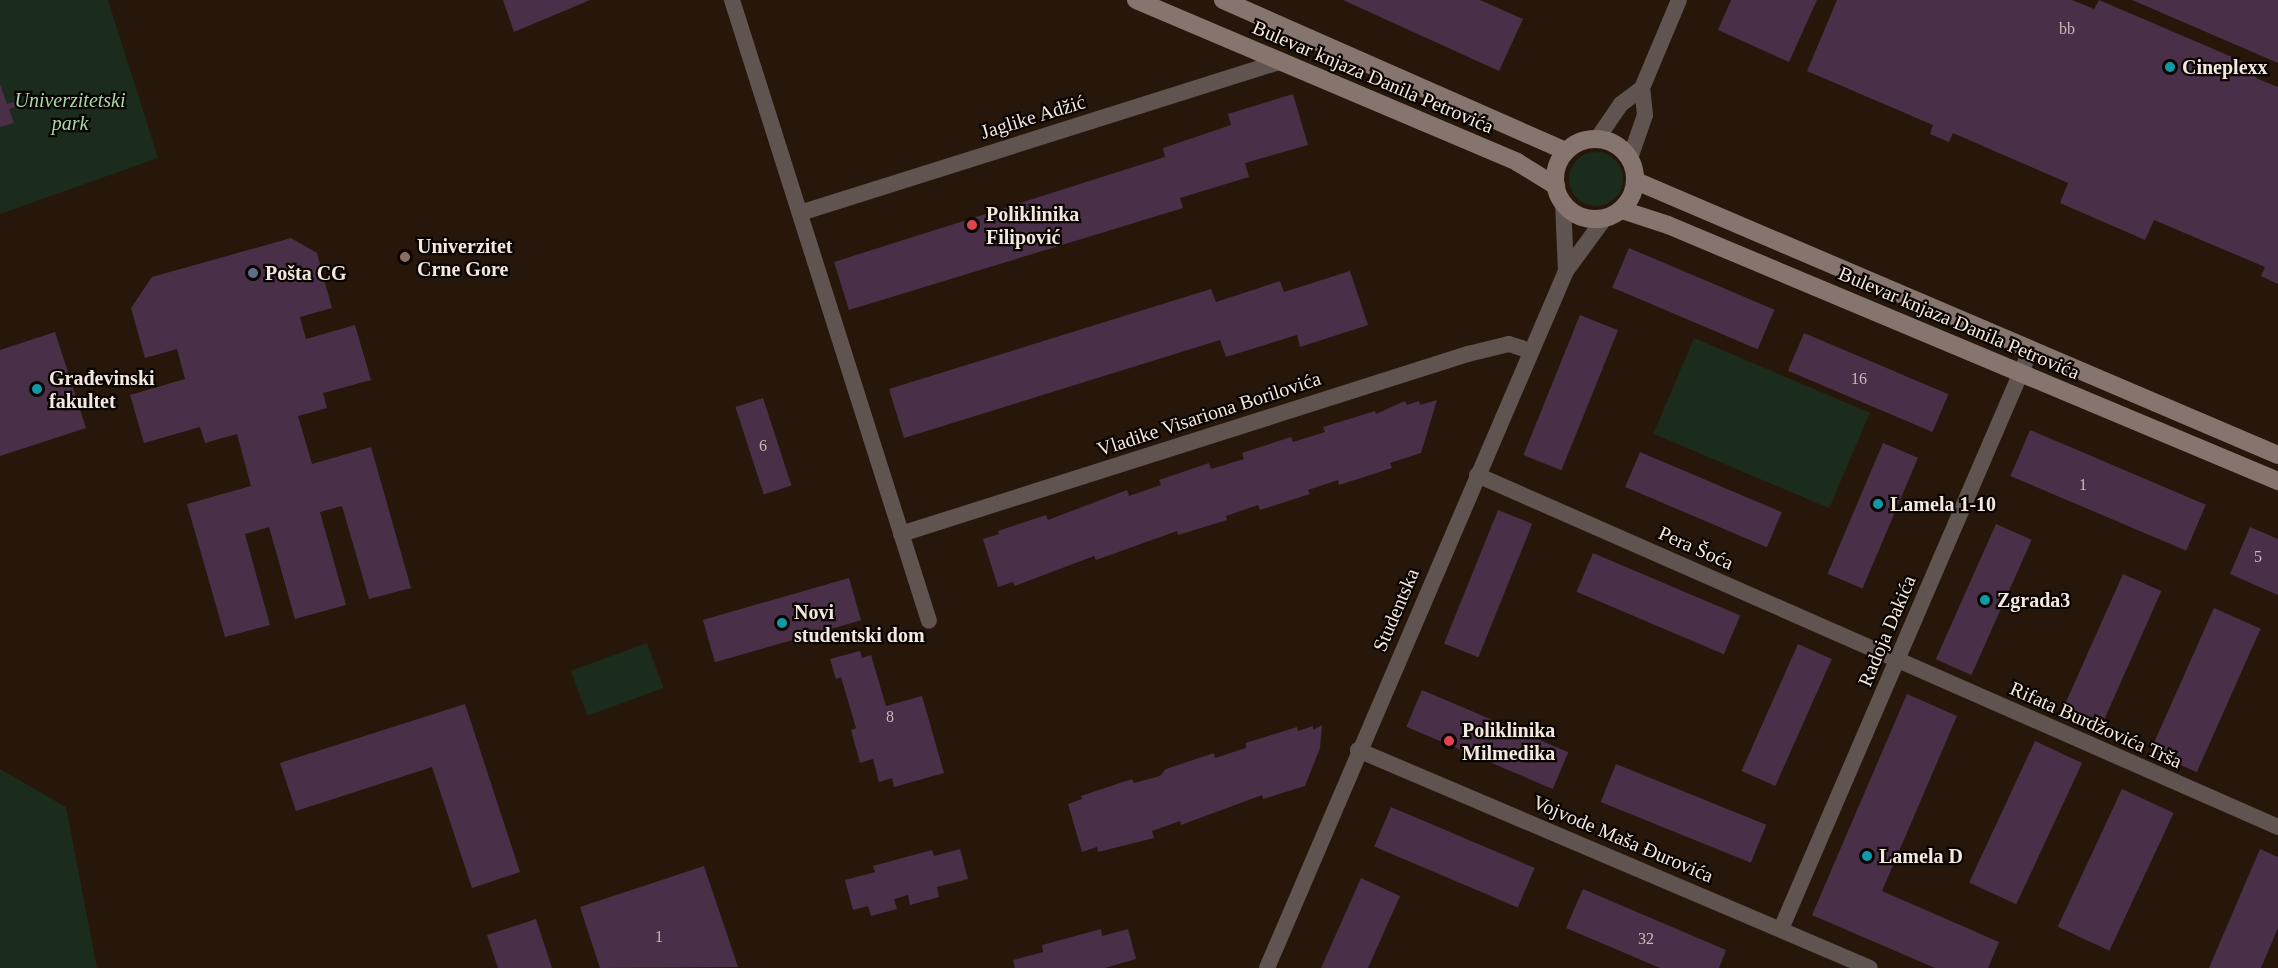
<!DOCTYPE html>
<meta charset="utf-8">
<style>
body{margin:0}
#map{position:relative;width:2278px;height:968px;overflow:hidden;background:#27170a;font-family:Georgia,serif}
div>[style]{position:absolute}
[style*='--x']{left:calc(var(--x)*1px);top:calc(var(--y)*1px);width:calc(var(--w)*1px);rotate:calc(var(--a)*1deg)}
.green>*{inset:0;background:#1b2b1c;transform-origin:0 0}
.round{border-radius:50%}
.building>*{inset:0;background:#4a2f48;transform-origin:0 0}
.street>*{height:16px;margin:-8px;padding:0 8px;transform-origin:8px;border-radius:8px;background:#5f5450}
.secondary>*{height:18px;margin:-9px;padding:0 9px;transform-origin:9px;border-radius:9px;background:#86746e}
.secondary>.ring{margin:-9px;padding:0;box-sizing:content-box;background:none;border:18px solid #86746e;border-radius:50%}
.dots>*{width:16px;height:16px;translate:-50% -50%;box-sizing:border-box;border:3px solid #0b0502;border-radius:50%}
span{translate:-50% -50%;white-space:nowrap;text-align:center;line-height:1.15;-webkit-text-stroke:4.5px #0b0502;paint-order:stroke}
.number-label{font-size:16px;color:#cab9b9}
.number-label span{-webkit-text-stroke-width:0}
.poi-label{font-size:20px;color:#f4e7df;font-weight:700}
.left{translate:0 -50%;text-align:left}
.street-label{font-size:20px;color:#f4e7df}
.park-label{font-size:20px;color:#a7daa8;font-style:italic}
</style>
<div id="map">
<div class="green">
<i style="clip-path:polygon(0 0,108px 0,158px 158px,0 214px)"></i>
<i class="round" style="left:1569px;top:152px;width:54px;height:54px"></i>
<i style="left:1694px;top:338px;width:191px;height:104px;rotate:23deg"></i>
<i style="left:647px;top:643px;width:48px;height:81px;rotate:70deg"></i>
<i style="clip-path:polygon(0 769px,66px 807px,97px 968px,0 968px)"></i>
</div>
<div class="building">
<i style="clip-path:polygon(503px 0,590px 0,514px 32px)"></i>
<i style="clip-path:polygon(1343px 0,1480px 0,1523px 19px,1499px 71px)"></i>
<i style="clip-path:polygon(1731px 0,1817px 0,1789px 62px,1718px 30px)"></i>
<i style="clip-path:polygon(1837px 0,2072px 0,2094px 9px,2099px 0,2260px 69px,2256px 78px,2278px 87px,2278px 284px,2261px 276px,2265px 267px,2154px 220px,2145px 240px,2060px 203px,2068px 183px,1953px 133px,1949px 142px,1930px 134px,1933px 125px,1807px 71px)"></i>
<i style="clip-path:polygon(2132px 0,2278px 0,2278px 63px)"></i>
<i style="clip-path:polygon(0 84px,7px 104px,17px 101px,18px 106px,9px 109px,14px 123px,0 127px)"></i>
<i style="clip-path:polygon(1293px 94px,1308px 145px,1245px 163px,1249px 177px,1180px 198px,1183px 208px,849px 310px,834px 262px,1165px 157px,1163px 148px,1231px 125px,1228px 114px)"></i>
<i style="clip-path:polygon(291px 238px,317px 253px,332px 308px,300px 317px,306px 339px,355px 325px,371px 380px,323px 393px,327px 408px,298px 416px,312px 464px,371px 447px,411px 588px,369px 599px,342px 506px,320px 512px,346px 605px,295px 619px,269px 527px,245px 534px,270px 625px,225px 637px,187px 504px,251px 486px,237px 434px,205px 443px,200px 427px,144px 443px,130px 395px,185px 379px,177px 349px,145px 358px,131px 308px,152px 277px)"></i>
<i style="left:1629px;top:248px;width:158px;height:43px;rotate:23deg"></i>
<i style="clip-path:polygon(1350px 271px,1368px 325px,1300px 347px,1297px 335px,1226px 357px,1220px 340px,904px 438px,889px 389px,1211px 289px,1216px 302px,1280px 281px,1284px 292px)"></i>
<i style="left:1580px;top:315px;width:41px;height:151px;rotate:22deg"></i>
<i style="clip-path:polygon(55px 332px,86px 428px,0 456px,0 350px)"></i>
<i style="left:1804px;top:333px;width:157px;height:41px;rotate:23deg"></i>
<i style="left:763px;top:398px;width:92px;height:29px;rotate:72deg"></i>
<i style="clip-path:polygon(1437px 400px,1421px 453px,1390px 463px,1392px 468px,1339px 485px,1338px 480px,1308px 490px,1310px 494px,1260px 510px,1258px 505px,1226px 516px,1227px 520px,1178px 535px,1177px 531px,1096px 560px,1094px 556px,1015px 586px,1013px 582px,998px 587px,983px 539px,999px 534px,998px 531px,1046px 515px,1048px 520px,1127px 490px,1129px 496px,1161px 485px,1159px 480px,1209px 463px,1211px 469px,1244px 459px,1242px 453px,1291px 437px,1293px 442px,1325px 432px,1323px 427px,1375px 411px,1376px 414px,1405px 401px,1407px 405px,1419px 401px,1420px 405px)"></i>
<i style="left:2030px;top:430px;width:191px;height:50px;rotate:23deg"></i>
<i style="left:1883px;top:443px;width:38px;height:142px;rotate:23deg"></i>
<i style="left:1640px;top:452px;width:154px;height:38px;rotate:23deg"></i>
<i style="left:1498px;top:510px;width:37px;height:144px;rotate:22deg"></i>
<i style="left:1996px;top:524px;width:39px;height:148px;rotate:24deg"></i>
<i style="clip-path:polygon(2250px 527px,2278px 539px,2278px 595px,2230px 574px)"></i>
<i style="left:1593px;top:553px;width:160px;height:42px;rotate:23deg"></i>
<i style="left:2123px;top:574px;width:42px;height:151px;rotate:24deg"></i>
<i style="left:849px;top:578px;width:44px;height:152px;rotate:74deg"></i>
<i style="left:2214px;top:608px;width:51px;height:157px;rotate:24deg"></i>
<i style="left:1798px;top:644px;width:37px;height:139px;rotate:24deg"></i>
<i style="clip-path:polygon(860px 651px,862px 658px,871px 655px,886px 706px,922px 696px,944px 773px,894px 787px,892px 778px,879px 782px,873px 759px,860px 763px,851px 730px,856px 728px,841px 677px,836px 679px,830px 659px)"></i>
<i style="left:1422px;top:690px;width:159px;height:40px;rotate:23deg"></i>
<i style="clip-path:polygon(1907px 694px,1957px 716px,1882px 891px,1999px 942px,1988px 968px,1935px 968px,1812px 915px)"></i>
<i style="clip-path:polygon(465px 704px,520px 872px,472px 888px,432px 767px,296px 811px,280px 763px)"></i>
<i style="clip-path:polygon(1322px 725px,1320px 748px,1305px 786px,1263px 799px,1262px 795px,1181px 825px,1180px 821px,1152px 831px,1154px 838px,1098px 852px,1097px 847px,1082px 852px,1068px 804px,1082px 799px,1081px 796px,1132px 779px,1134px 783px,1160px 776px,1166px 769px,1214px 753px,1215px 758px,1246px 748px,1246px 743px,1297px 727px,1298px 731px,1313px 726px,1313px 730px)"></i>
<i style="left:2035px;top:741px;width:52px;height:156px;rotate:25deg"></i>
<i style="left:1616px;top:764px;width:162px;height:41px;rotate:22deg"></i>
<i style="left:2122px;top:789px;width:57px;height:152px;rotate:25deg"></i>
<i style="left:1391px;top:807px;width:156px;height:43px;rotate:23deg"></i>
<i style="clip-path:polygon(960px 849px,968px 879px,937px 887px,939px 897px,910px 905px,908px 895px,894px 899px,897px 909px,871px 916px,868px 906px,853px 910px,845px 880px,875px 872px,873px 866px,932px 850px,934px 856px)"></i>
<i style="clip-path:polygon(2260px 849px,2278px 857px,2278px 928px,2261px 968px,2209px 968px)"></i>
<i style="clip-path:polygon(704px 866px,738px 967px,600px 968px,580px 907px)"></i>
<i style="clip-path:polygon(1361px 878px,1400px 896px,1368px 968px,1321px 968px)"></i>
<i style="clip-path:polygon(1583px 889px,1726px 950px,1719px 968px,1660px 968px,1566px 928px)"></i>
<i style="clip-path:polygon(536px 919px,552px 968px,498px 968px,487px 935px)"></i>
<i style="clip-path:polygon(1101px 929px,1102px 936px,1128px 929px,1136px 959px,1105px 968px,1015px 968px,1013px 960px,1043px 952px,1042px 945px)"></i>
</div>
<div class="street">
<i style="--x:732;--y:0;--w:651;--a:72.4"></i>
<i style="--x:1597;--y:139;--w:42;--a:-55.6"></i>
<i style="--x:1621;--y:104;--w:26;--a:-37"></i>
<i style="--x:1630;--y:158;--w:46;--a:-70.8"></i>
<i style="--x:1645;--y:115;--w:27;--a:-96"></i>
<i style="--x:1642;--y:88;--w:95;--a:-67.2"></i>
<i style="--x:1563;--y:203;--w:68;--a:87.5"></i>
<i style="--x:800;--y:213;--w:502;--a:-17.5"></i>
<i style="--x:1477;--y:475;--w:875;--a:23.72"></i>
<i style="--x:901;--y:534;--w:595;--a:-17.61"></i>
<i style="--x:1468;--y:354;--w:42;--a:-13.7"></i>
<i style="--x:1509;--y:344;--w:23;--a:18"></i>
<i style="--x:1358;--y:750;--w:556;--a:23.06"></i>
<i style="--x:1781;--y:929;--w:632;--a:-66.68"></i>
<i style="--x:1267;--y:968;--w:758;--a:-66.78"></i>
<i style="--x:1566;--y:271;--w:66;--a:-53.7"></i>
</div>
<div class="secondary">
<i style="--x:1136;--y:0;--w:414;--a:23"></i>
<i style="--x:1517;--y:162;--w:46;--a:31.6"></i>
<i style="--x:1223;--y:0;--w:375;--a:23.8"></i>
<i class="ring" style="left:1555px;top:139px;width:62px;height:62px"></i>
<i style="--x:1636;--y:181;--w:698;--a:23.11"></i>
<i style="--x:1622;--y:210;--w:48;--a:18.1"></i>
<i style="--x:1668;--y:225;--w:662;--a:22.77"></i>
</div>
<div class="dots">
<i style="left:2170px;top:67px;background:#0f9aa8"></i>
<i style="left:972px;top:225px;background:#e0444e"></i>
<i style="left:405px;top:257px;background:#8d6e63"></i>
<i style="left:253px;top:273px;background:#5c6f8a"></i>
<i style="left:37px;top:389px;background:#0f9aa8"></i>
<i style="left:1878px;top:504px;background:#0f9aa8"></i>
<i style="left:1985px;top:600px;background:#0f9aa8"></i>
<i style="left:782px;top:623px;background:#0f9aa8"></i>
<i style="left:1449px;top:741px;background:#e0444e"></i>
<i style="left:1867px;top:856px;background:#0f9aa8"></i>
</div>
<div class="number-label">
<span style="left:2067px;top:29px">bb</span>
<span style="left:1859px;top:379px">16</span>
<span style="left:763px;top:446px">6</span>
<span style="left:2083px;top:485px">1</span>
<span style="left:2258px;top:557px">5</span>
<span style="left:890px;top:717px">8</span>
<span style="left:659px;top:937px">1</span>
<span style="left:1646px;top:939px">32</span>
</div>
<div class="poi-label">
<span class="left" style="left:2182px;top:67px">Cineplexx</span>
<span class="left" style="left:986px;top:226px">Poliklinika<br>Filipović</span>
<span class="left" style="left:417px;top:258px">Univerzitet<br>Crne Gore</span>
<span class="left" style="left:265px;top:273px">Pošta CG</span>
<span class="left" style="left:49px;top:390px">Građevinski<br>fakultet</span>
<span class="left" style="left:1890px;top:504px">Lamela 1-10</span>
<span class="left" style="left:1997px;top:600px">Zgrada3</span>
<span class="left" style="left:794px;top:624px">Novi<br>studentski dom</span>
<span class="left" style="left:1462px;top:742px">Poliklinika<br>Milmedika</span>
<span class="left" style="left:1879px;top:856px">Lamela D</span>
</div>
<div class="street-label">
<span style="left:1373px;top:77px;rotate:23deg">Bulevar knjaza Danila Petrovića</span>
<span style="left:1033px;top:117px;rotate:-17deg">Jaglike Adžić</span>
<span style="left:1959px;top:323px;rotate:23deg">Bulevar knjaza Danila Petrovića</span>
<span style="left:1209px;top:414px;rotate:-18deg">Vladike Visariona Borilovića</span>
<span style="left:1696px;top:548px;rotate:24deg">Pera Šoća</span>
<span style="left:1396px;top:610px;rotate:-67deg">Studentska</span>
<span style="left:1887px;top:631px;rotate:-67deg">Radoja Dakića</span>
<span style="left:2096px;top:725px;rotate:24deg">Rifata Burdžovića Trša</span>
<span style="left:1623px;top:839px;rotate:23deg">Vojvode Maša Đurovića</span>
</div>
<div class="park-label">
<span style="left:70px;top:112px">Univerzitetski<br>park</span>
</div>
</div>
